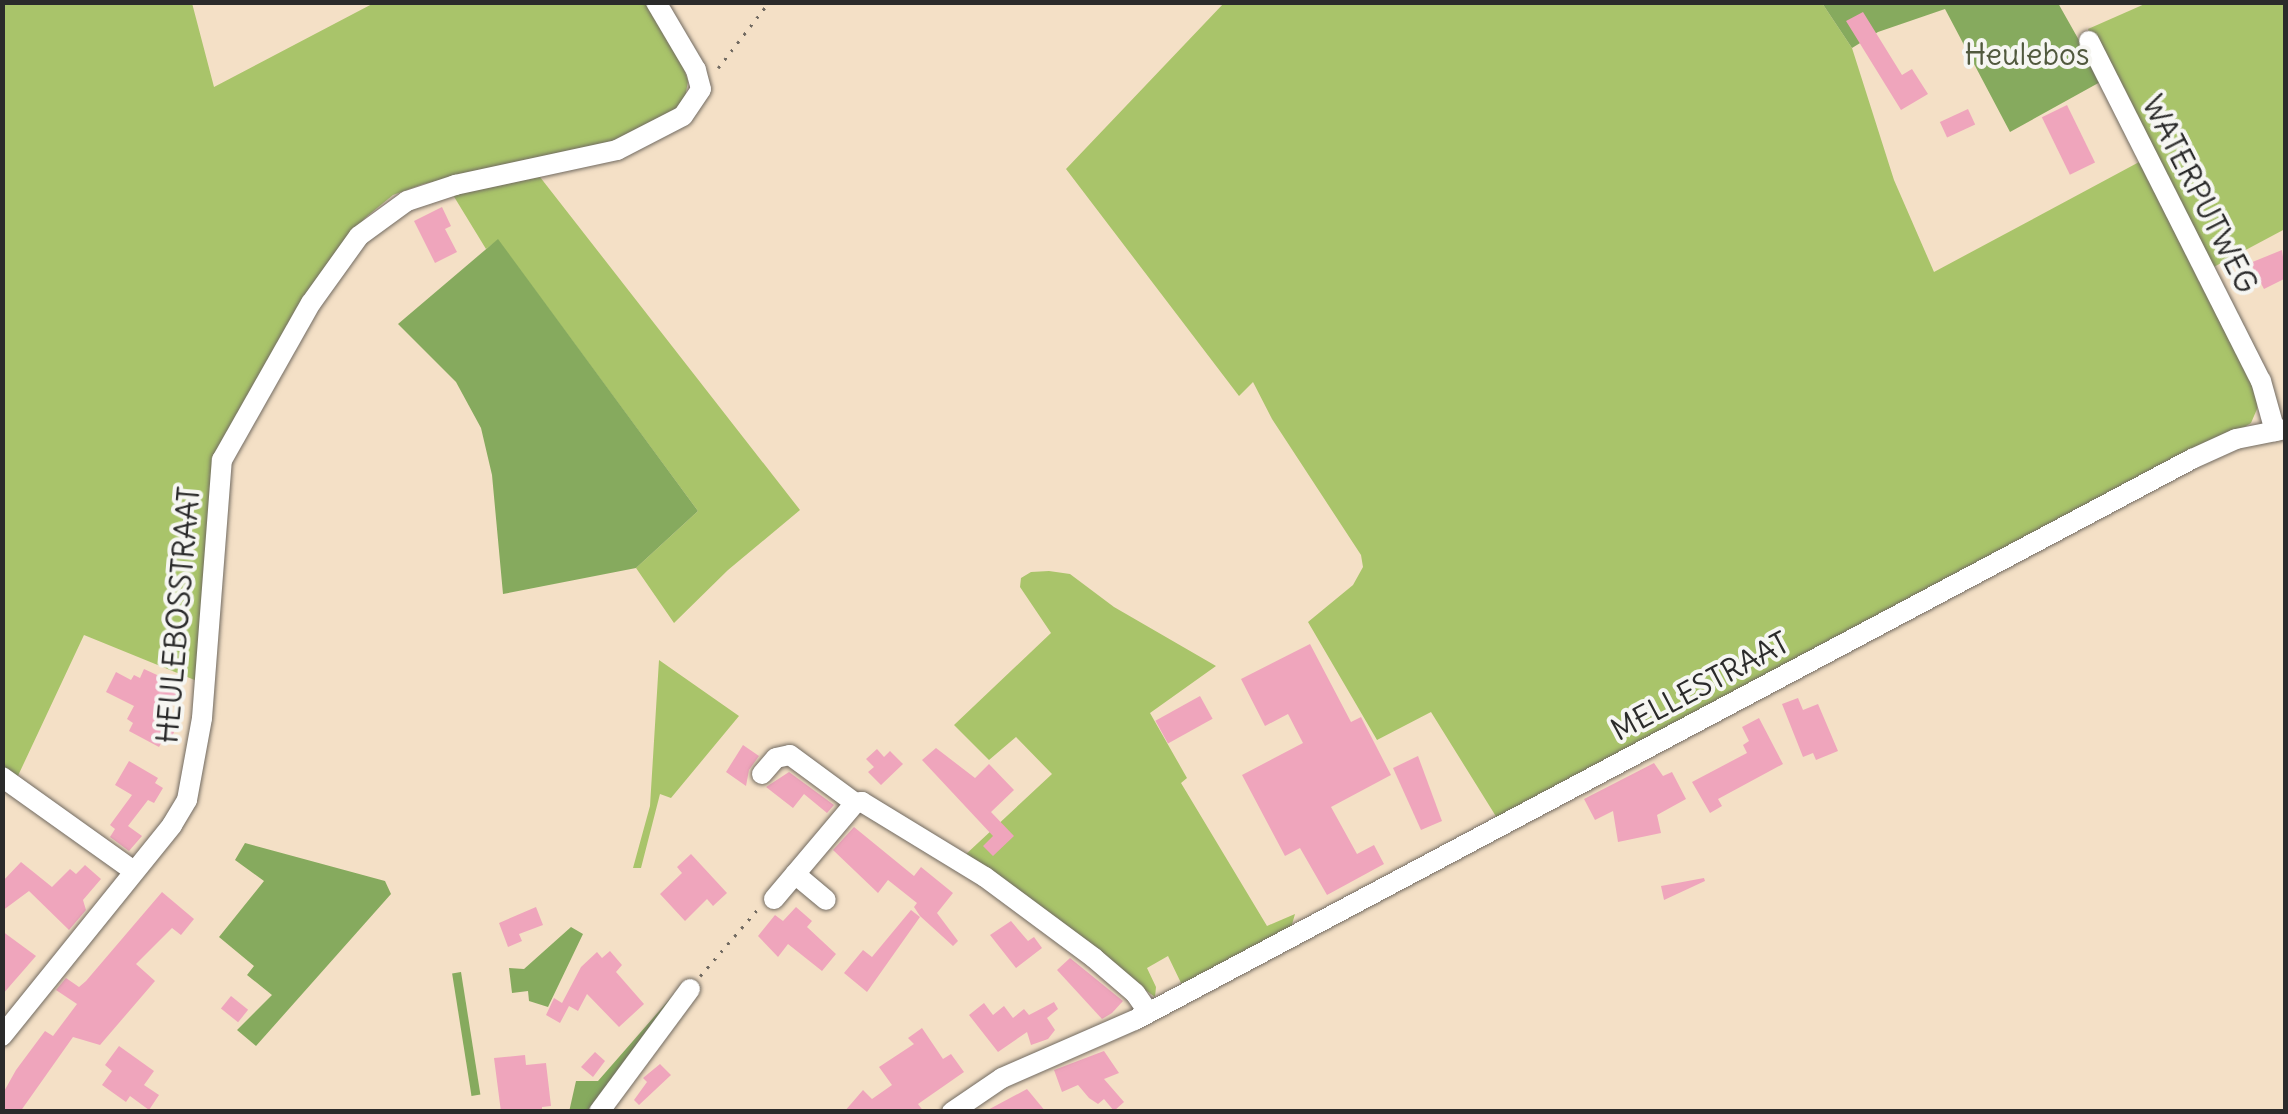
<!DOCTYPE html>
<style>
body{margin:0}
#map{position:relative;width:2288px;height:1114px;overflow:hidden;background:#f4e0c6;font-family:Delius,sans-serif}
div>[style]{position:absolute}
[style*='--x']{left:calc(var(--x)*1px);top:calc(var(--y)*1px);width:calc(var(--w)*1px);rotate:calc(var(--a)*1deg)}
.green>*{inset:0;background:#a9c46a}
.forest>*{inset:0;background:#86aa5e;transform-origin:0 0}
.building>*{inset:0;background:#efa5bc;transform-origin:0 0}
.path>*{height:2.5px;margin-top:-1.25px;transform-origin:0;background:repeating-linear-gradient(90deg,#716a61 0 2.5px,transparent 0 10.5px)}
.roads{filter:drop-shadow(0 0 2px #716a61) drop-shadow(0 0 2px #716a61)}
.minor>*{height:20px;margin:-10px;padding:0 10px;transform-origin:10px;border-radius:10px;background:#fff}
span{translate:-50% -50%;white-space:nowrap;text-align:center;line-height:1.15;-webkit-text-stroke:8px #f6f6f2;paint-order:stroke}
.park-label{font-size:30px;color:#51593e}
.street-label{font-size:30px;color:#2b2b2b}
.frame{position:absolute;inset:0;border:5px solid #2b2b2b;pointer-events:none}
</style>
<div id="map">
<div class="green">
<i style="clip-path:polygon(3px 3px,192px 3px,214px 87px,374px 3px,646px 3px,680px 58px,688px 81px,685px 98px,674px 113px,613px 143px,423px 184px,393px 195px,365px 218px,331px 259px,218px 448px,197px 681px,84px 635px,16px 780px,3px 772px)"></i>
<i style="clip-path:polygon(1224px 3px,1822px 3px,1852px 48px,1894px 180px,1934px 272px,2141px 161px,2258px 396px,2257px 409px,2251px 423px,2233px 434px,1497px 818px,1431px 712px,1377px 740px,1308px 622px,1353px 585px,1363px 567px,1361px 555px,1272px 419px,1253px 382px,1239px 396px,1066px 169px)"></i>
<i style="clip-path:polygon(2147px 3px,2285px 3px,2285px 229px,2210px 269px,2088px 29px)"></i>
<i style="clip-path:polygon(540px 177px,800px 510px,728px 570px,674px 623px,636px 568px,698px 511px,498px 240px,486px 249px,453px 195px)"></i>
<i style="clip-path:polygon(1049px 571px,1070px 574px,1114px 607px,1216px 666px,1150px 713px,1187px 778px,1181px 783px,1267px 926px,1295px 914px,1291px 928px,1182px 985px,1168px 956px,1147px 968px,1156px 987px,1155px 997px,964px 856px,1052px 774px,1016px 737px,989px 760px,954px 725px,1051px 633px,1020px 587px,1021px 578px,1031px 572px)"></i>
<i style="clip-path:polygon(659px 660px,739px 716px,671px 798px,660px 794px,641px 868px,633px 868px,650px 806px)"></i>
</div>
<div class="forest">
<i style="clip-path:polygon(1822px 3px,2058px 3px,2102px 81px,2010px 132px,1945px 9px,1878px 32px,1852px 48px)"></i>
<i style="clip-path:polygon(498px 239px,698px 511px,636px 568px,503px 594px,492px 475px,481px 428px,456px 382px,398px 324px)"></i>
<i style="clip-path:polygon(245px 843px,385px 881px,391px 894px,256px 1046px,237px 1030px,272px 995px,247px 975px,254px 966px,219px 937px,264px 881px,235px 860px)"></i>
<i style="clip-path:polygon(571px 927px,583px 934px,548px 1007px,529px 1001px,528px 991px,512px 993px,509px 968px,524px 969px)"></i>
<i style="left:461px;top:972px;width:124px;height:9px;rotate:81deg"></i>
<i style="clip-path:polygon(674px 994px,680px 999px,592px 1111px,569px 1112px,576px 1081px,598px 1081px)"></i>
</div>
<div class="building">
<i style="clip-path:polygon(1863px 12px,1902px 75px,1912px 69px,1928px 94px,1901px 110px,1846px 21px)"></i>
<i style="left:2067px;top:105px;width:64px;height:28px;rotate:64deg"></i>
<i style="left:1968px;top:109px;width:17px;height:31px;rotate:65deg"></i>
<i style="clip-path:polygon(442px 207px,451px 226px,445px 229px,457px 252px,435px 263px,414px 221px)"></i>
<i style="clip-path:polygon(2282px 250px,2286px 278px,2264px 289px,2250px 263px)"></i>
<i style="clip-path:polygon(1310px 644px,1351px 722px,1361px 717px,1391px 775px,1331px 807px,1357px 854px,1374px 845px,1384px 864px,1327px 895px,1300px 848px,1285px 856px,1242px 775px,1303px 743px,1288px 714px,1265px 726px,1241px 679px)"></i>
<i style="clip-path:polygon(144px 669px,181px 686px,165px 722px,176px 728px,169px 743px,163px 740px,159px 747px,129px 731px,133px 723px,127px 719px,134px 706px,106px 692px,116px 672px,131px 680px,134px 675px,140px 678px)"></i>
<i style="left:1200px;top:696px;width:26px;height:51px;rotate:61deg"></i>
<i style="clip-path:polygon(1798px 698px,1803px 710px,1818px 704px,1838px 751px,1816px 760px,1813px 753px,1803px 757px,1782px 704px)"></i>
<i style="clip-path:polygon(1759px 718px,1783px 764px,1718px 799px,1722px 806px,1710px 813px,1692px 782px,1747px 753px,1743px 745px,1749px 741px,1742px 727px)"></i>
<i style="clip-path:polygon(743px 745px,759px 756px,749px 770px,746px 786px,726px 772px)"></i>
<i style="clip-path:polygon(936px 748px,975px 778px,989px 764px,1014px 790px,991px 812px,1014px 836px,993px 856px,983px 846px,993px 836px,922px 760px)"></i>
<i style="clip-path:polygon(877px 749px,884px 757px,890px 751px,903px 764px,881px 785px,868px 772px,874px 767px,866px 759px)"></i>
<i style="clip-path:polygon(1418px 756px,1442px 821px,1421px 830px,1393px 768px)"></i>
<i style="clip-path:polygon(129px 761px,158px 778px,155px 783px,163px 788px,154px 803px,148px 800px,128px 826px,142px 836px,129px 851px,110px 837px,115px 829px,110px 825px,132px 795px,115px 785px)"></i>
<i style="clip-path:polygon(1654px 763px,1663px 776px,1672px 772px,1686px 799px,1657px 815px,1661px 833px,1618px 842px,1613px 811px,1595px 820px,1584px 799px)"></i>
<i style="clip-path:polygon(789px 772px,834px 805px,827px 813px,804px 794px,793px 808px,766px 787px)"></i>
<i style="clip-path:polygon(854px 827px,914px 876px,921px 867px,953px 893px,937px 913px,958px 941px,953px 946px,920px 916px,914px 907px,917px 903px,888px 880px,878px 893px,833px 850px)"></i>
<i style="clip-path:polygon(691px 854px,727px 893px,713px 906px,707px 899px,685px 921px,660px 894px,682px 873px,677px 867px)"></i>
<i style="clip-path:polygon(21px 862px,52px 887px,70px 869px,76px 874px,85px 865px,101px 879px,83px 900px,86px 910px,69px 930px,29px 891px,2px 911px,2px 882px)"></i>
<i style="clip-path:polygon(1704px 878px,1705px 881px,1664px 900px,1661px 886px)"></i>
<i style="clip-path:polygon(162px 892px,194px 919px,181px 935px,172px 928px,136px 964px,155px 981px,100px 1045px,73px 1037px,20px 1112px,2px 1112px,2px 1095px,16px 1070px,45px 1031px,53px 1036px,77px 1004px,56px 990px,66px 978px,79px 987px,86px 981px)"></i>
<i style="clip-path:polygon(536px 907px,543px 925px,519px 934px,522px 941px,508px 947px,499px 923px)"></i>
<i style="clip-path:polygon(796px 907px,812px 921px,807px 927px,836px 954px,822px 971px,788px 944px,778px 957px,758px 936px,775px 915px,783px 921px)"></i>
<i style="clip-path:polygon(911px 910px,920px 917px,867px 992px,844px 973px,863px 950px,872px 957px)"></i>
<i style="clip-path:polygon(1011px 921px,1028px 941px,1034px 937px,1042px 948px,1016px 968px,990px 935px)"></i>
<i style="clip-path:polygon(2px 931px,36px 956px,2px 995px)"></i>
<i style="clip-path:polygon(610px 951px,622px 965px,616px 972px,644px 1004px,619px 1027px,587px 994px,578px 1011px,569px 1006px,560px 1023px,546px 1015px,554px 998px,562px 1003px,581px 967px,597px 952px,602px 958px)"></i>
<i style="clip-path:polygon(1070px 958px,1123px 1001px,1112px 1013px,1102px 1019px,1057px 970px)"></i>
<i style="left:231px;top:996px;width:22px;height:16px;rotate:39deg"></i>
<i style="clip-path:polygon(1054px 1002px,1058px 1009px,1047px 1018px,1055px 1030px,1048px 1039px,1031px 1045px,1027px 1032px,998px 1052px,969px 1015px,984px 1003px,993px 1015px,1004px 1006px,1013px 1018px,1024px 1009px,1029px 1015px)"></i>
<i style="clip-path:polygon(922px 1028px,943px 1059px,951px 1054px,964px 1072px,918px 1104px,924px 1112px,844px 1112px,863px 1090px,872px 1099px,892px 1085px,879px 1067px,914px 1044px,908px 1038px)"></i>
<i style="clip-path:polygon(119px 1046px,154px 1071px,144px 1085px,159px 1095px,149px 1110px,130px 1096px,126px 1102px,102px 1085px,112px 1071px,105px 1065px)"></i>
<i style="clip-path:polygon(1104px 1051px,1119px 1073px,1104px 1079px,1124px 1102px,1114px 1111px,1104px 1099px,1098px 1104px,1089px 1098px,1078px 1085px,1062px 1092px,1054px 1070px)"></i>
<i style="clip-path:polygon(595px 1052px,605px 1061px,593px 1077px,581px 1067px)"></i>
<i style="clip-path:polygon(525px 1055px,526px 1065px,546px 1063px,551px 1106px,542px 1107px,542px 1112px,501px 1112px,494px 1058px)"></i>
<i style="clip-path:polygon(660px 1064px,671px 1075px,639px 1105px,634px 1100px,647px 1082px,643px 1078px)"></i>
<i style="clip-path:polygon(1027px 1089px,1046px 1112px,984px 1112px)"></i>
</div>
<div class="path">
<i style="--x:718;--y:68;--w:83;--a:-52.3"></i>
<i style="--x:700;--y:976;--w:87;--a:-49.2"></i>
</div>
<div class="roads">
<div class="minor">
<i style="--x:2089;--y:41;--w:381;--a:63.2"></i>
<i style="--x:2261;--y:381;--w:52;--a:74.4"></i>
<i style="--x:762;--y:774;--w:21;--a:-49"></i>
<i style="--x:776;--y:758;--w:14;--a:-12"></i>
<i style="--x:790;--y:755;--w:81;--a:36.4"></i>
<i style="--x:2;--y:777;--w:162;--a:35.5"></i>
<i style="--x:855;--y:803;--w:7;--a:-8"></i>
<i style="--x:862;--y:802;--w:144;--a:31.4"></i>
<i style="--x:985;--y:877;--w:136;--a:36.6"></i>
<i style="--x:1094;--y:958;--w:54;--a:40.5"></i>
<i style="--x:1135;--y:993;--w:24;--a:55"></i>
<i style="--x:795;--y:874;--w:40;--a:40"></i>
<i style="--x:774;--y:899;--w:126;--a:-49.8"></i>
<i style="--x:2;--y:1036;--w:271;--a:-51.1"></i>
<i style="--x:172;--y:825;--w:29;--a:-59"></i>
<i style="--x:187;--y:800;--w:83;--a:-79.6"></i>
<i style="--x:202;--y:718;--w:259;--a:-85.6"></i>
<i style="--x:222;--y:460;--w:180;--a:-60.5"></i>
<i style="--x:311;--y:303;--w:82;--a:-54.4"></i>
<i style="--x:359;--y:236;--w:59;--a:-36.1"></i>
<i style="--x:407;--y:201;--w:51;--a:-18.4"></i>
<i style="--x:455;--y:185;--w:166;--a:-12.2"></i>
<i style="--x:617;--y:150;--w:74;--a:-27.3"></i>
<i style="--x:683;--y:116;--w:32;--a:-56"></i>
<i style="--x:701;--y:89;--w:20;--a:-105"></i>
<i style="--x:696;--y:70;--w:79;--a:-120.5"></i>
<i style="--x:599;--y:1112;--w:153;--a:-53.5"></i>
<i style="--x:952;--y:1112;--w:60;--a:-34.2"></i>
<i style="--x:1002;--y:1078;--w:145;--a:-23.6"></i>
<i style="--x:1135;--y:1020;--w:1197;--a:-27.96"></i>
<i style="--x:2192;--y:459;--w:48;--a:-24.4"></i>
<i style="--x:2236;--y:439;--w:51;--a:-11.3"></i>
</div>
</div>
<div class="park-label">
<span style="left:2027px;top:54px">Heulebos</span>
</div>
<div class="street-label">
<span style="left:2200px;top:194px;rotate:63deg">WATERPUTWEG</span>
<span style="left:178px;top:615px;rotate:-85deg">HEULEBOSSTRAAT</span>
<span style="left:1700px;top:686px;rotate:-28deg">MELLESTRAAT</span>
</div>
<div class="frame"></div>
</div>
